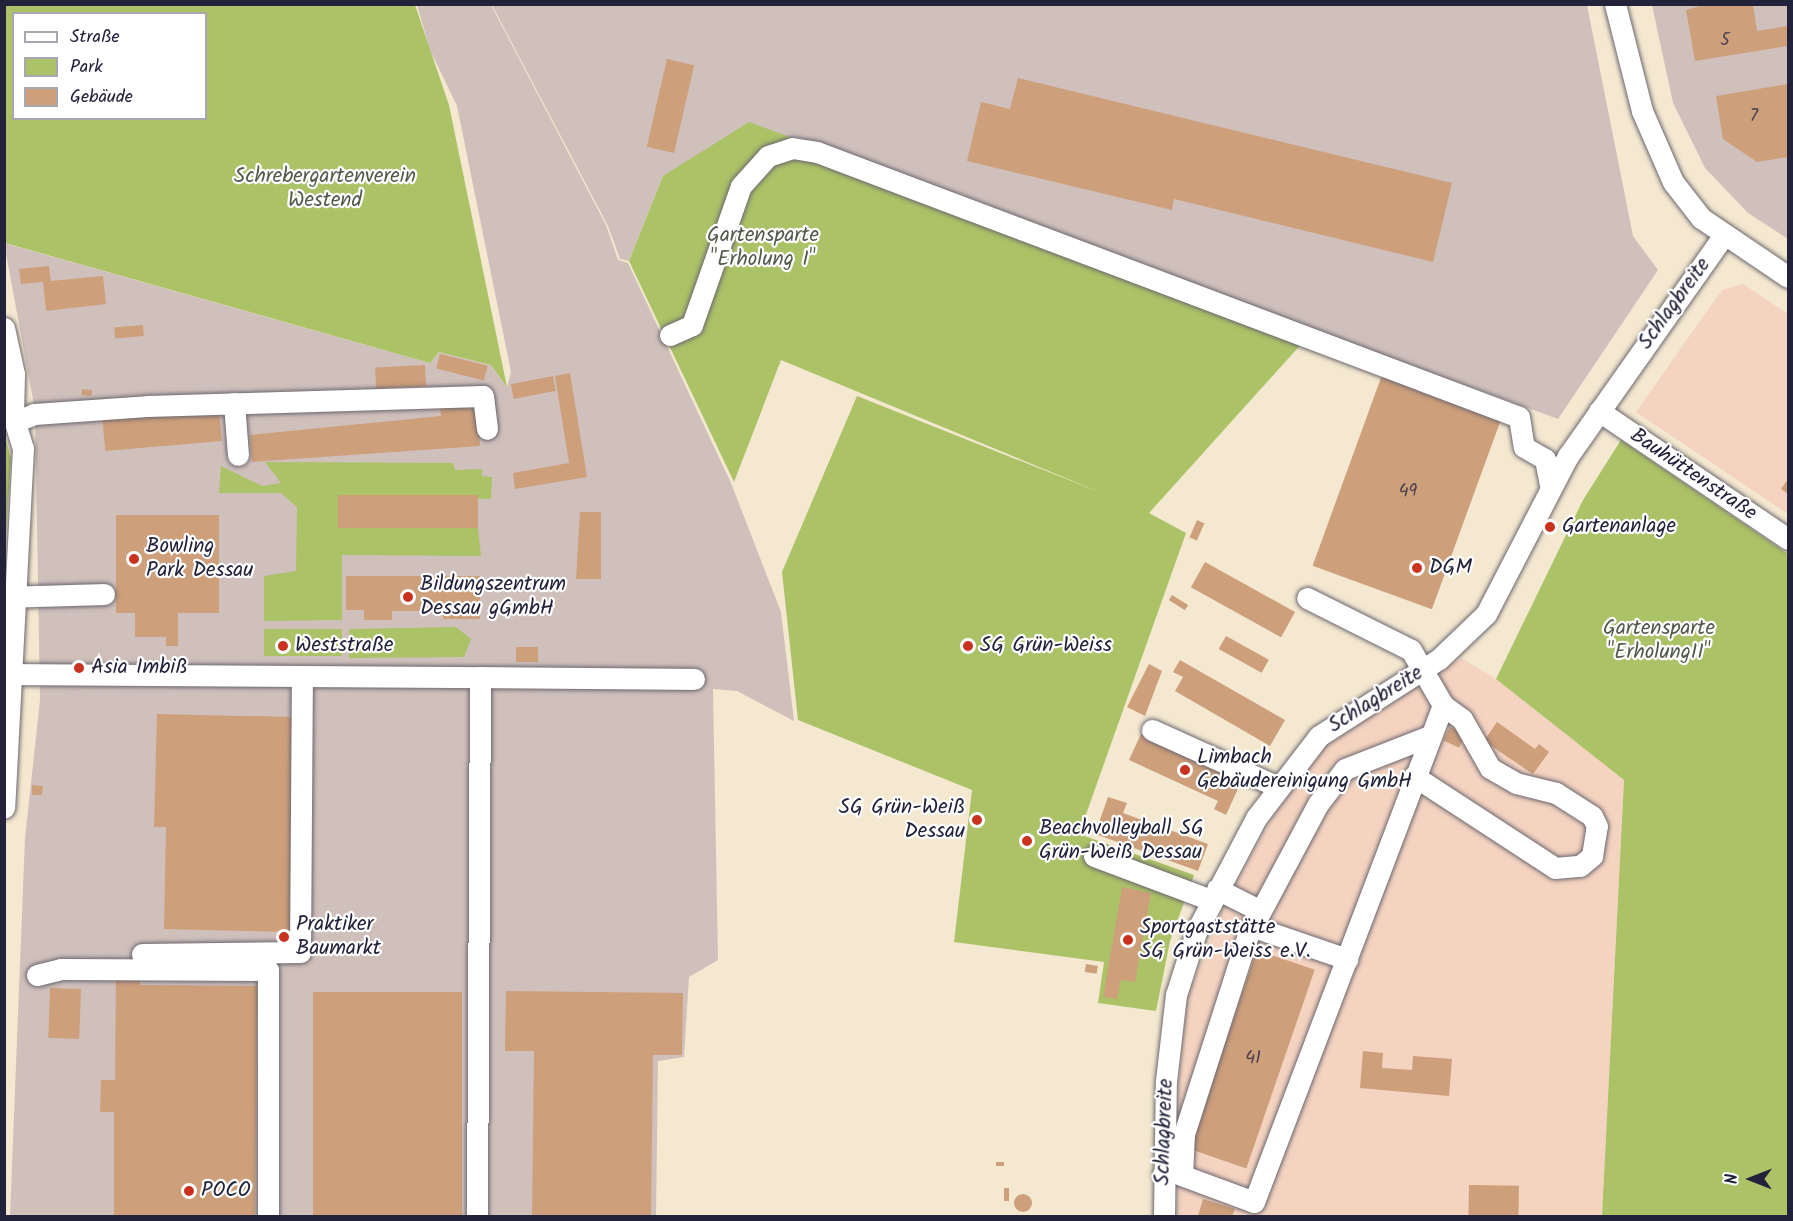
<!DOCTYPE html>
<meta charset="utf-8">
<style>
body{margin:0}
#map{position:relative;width:1793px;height:1221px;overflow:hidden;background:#f4e8d0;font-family:Kalam,sans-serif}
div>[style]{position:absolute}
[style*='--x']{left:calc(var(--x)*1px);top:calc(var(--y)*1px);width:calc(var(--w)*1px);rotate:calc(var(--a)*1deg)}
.built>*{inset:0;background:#f4d3c0}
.industrial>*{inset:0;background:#d0c0bc}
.green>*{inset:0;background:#abc267;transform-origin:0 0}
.building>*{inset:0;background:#cd9f7b;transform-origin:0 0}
.round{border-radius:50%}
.roads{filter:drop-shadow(0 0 2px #6c676f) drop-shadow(0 0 2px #6c676f)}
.minor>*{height:21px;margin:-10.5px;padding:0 10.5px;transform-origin:10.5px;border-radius:10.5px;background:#fff}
.dots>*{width:16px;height:16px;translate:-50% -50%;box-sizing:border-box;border:3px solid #fff;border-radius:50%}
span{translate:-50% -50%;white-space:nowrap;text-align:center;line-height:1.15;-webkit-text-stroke:4.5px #fff;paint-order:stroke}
.number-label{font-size:18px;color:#4d414b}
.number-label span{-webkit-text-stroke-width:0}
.park-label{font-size:21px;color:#525a4a}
.street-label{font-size:21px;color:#22223b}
.poi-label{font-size:21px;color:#22223b}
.left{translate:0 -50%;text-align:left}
.right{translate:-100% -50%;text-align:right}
.frame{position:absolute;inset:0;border:6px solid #22223b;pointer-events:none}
.legend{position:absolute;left:12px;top:12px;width:195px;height:108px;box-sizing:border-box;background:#fff;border:2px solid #a7a7b1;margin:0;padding:8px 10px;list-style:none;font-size:18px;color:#22223b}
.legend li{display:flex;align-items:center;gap:12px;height:30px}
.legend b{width:30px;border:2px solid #a7a7b1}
.north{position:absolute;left:1721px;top:1149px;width:60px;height:60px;-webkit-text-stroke:4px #fff;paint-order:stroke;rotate:270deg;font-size:16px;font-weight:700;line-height:24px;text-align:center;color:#22223b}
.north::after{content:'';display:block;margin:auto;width:21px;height:27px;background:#22223b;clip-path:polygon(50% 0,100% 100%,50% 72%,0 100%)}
</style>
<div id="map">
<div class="built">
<i style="clip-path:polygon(1743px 284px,1788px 314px,1788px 514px,1636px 412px,1722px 290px)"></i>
<i style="clip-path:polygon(1461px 658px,1496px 679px,1624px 780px,1602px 1216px,1177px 1216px,1179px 1076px,1187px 997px,1224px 905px,1298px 771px,1335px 735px)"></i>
</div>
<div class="industrial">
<i style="clip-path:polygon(417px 5px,491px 5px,606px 225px,618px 260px,628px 263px,731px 483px,781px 612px,794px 721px,737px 691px,713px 689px,718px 960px,689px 977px,684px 1057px,658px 1061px,656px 1216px,10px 1216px,25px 838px,40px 700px,35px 410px,4px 243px,430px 363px,439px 352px,491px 365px,507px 387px,511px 372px,457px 106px,430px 50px)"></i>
<i style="clip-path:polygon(492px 5px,1587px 5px,1633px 236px,1658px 270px,1558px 419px,1314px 330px,663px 176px,629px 261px,620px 259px,608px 226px)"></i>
<i style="clip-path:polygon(1652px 5px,1788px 5px,1788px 239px,1748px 213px,1705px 168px,1673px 103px)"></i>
</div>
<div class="green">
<i style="clip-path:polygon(evenodd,4px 5px,415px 5px,449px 105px,507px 387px,491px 365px,439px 352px,430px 363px,5px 243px,4px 5px,14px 14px,206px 14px,206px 118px,14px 118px,14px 14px)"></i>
<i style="clip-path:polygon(749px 122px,1314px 330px,1149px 513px,1186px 533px,1079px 834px,1194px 875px,1170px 941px,1156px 1011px,1098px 1003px,1104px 962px,954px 942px,972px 790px,798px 720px,782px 572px,857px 396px,1104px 494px,781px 360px,734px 482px,629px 261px,663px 176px)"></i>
<i style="clip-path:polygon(5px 436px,11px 458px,5px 548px)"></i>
<i style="clip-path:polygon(1621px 440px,1788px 554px,1788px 1216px,1602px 1216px,1624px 780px,1496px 679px,1583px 500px)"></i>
<i style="clip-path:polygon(265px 462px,453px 463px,455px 470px,482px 469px,482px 476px,492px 477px,491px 499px,338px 495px,338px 528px,478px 528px,481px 556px,342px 555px,342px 620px,264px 621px,264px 576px,296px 571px,297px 507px,281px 493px,219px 493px,221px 466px,262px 486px,281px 483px)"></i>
<i style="clip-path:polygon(456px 627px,471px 639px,464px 657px,349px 658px,349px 629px)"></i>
<i style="left:264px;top:629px;width:78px;height:27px"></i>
</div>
<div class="building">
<i style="clip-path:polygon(1707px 4px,1753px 4px,1757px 31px,1788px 26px,1788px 46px,1695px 61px,1686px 10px)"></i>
<i style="left:667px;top:59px;width:28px;height:90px;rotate:13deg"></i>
<i style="clip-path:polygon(1018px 78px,1452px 183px,1433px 262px,1174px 199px,1172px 210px,967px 161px,981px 102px,1010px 109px)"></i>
<i style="clip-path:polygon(1788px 84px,1788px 157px,1757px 162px,1723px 139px,1716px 96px)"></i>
<i style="clip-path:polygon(49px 266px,51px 281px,103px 276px,106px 304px,46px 311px,43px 282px,21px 284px,19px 269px)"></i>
<i style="left:143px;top:325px;width:11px;height:29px;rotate:85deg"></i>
<i style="left:440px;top:354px;width:49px;height:15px;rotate:14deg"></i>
<i style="left:425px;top:365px;width:21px;height:50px;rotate:87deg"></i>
<i style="clip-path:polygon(570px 373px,587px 477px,515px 489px,513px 473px,569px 463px,555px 376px)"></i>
<i style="left:1382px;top:375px;width:127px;height:203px;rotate:20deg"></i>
<i style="left:553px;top:376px;width:15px;height:43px;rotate:79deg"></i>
<i style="left:82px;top:389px;width:10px;height:6px;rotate:6deg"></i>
<i style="clip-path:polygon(476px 402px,480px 446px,252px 462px,250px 435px,441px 416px,440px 405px)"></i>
<i style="left:219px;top:409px;width:32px;height:117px;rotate:85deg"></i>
<i style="clip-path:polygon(1788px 479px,1788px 494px,1781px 489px)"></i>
<i style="left:338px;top:495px;width:140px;height:33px"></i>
<i style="clip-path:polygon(580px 512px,601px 512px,601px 579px,576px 579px)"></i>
<i style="clip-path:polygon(116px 515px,219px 515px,219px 613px,178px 613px,178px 646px,166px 646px,166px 637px,135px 637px,135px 613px,116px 613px)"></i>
<i style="left:1197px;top:520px;width:8px;height:19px;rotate:23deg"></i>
<i style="left:1205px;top:562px;width:103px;height:29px;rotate:29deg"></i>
<i style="clip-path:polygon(346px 576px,480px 576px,480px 619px,443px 619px,443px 611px,392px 611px,392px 620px,364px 620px,364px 610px,346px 610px)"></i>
<i style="left:1172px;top:595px;width:19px;height:6px;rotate:32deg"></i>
<i style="left:1226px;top:636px;width:49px;height:15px;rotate:29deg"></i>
<i style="left:279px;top:640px;width:8px;height:13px"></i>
<i style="left:516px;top:647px;width:22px;height:15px"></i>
<i style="clip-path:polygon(1180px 660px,1285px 720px,1270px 746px,1175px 691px,1183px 677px,1173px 672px)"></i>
<i style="clip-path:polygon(1149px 664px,1162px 671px,1145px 716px,1127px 707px)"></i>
<i style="clip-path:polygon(157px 714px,295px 717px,290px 932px,164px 929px,166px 827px,154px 827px)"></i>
<i style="clip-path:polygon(1497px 722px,1535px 749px,1539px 744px,1549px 752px,1533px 774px,1484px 741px)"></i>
<i style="left:1450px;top:727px;width:17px;height:15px;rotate:25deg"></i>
<i style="clip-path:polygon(1141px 734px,1242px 780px,1226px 815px,1214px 809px,1218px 801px,1129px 760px)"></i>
<i style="clip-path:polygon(32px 785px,43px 786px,42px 795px,32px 795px)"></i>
<i style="clip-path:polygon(1108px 797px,1127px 803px,1123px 813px,1208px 844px,1198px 871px,1095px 834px)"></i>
<i style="clip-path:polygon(1122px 887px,1151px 893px,1135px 982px,1121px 980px,1117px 999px,1103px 997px)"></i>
<i style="left:278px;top:933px;width:12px;height:8px"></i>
<i style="left:1257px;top:950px;width:61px;height:210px;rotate:19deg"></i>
<i style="left:1086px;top:964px;width:12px;height:8px;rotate:9deg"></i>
<i style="clip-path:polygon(116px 970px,141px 970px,140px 985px,257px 986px,255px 1216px,114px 1216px,114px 1112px,100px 1112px,101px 1080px,115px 1080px)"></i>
<i style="left:50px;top:988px;width:31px;height:50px;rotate:2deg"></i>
<i style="clip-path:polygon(506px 991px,683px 993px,682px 1055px,653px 1055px,651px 1216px,532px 1216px,534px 1051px,505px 1051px)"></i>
<i style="left:462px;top:992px;width:224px;height:149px;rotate:90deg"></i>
<i style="clip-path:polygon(1363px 1051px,1383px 1053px,1382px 1068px,1412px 1070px,1413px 1056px,1452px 1059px,1449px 1096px,1360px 1088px)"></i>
<i style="left:996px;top:1162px;width:8px;height:4px"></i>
<i style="left:1469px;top:1185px;width:50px;height:31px;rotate:1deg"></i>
<i style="left:1004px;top:1188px;width:5px;height:13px"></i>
<i class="round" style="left:1014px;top:1194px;width:18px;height:18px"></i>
<i style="clip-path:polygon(1203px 1199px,1235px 1209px,1232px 1216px,1198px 1216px)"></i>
</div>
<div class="roads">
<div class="minor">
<i style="--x:1615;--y:4;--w:110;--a:75.8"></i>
<i style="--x:1642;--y:111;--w:77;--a:66.4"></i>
<i style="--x:1673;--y:182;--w:46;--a:52.1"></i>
<i style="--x:1701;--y:218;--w:105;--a:34.1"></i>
<i style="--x:4;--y:328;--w:47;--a:77.7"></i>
<i style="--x:14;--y:374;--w:42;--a:91.4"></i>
<i style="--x:13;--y:416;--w:34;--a:73"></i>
<i style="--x:23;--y:448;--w:360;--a:93"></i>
<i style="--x:670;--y:335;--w:24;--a:-24"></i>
<i style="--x:692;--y:325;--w:147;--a:-70.6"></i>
<i style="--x:741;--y:186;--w:40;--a:-48"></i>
<i style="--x:768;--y:156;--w:25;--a:-18"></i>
<i style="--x:792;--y:148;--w:25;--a:9"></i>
<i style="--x:817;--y:152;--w:750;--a:20.68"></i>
<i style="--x:1519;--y:417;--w:30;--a:81"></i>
<i style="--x:1524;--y:447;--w:24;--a:30"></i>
<i style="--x:1545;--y:459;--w:26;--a:79"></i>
<i style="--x:234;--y:403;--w:52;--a:85.6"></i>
<i style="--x:1599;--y:411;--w:228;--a:34.1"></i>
<i style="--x:17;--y:421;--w:18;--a:-22"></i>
<i style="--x:34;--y:414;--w:113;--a:-4"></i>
<i style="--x:147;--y:406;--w:336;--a:-1.7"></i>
<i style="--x:483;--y:396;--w:33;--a:83"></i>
<i style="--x:4;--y:597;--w:100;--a:-1.7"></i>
<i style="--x:12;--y:674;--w:468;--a:0.4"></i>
<i style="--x:480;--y:677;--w:539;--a:90.32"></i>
<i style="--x:480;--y:677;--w:214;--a:0.5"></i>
<i style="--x:1152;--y:730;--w:136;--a:24.3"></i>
<i style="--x:1414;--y:776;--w:168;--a:33.1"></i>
<i style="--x:1555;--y:868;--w:25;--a:-5"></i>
<i style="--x:1580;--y:866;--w:16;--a:-40"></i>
<i style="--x:1592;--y:856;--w:30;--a:-81"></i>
<i style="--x:1597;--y:826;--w:11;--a:-117"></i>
<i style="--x:1592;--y:816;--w:43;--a:-147.4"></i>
<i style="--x:1556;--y:793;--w:41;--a:-166"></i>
<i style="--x:1516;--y:783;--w:30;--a:-150"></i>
<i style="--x:1490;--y:768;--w:56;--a:-119.7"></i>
<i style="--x:1462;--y:719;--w:24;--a:-144"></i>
<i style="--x:1094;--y:856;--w:125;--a:20.6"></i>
<i style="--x:1217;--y:889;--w:47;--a:26.6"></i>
<i style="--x:1251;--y:926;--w:102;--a:19"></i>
<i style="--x:142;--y:954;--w:158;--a:-0.7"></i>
<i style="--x:300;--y:952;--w:276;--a:-89.6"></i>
<i style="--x:37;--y:975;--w:25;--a:-14"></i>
<i style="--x:61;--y:969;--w:207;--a:0.3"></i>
<i style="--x:268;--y:970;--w:246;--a:90"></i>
<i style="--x:1163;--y:1174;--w:10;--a:-11"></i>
<i style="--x:1173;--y:1172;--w:86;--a:20.3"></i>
<i style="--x:1254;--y:1202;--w:532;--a:-69.18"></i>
<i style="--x:1443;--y:705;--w:64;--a:-120.2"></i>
<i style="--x:1411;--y:650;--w:116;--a:-153.4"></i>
<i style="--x:1182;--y:1175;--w:41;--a:-87.2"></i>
<i style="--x:1184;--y:1134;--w:209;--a:-72.2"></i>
<i style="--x:1248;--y:935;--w:149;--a:-61.9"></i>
<i style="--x:1318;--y:804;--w:44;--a:-52.4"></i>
<i style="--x:1345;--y:769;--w:90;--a:-21.4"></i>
<i style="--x:1164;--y:1216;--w:135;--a:-89.2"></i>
<i style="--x:1166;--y:1081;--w:87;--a:-83.4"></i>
<i style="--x:1176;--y:995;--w:66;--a:-72.4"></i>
<i style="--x:1196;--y:932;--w:129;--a:-62.2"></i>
<i style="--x:1256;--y:818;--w:103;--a:-52.5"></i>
<i style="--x:1319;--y:736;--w:143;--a:-32.7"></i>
<i style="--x:1439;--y:659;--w:65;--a:-43.8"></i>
<i style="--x:1486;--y:614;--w:178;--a:-62.6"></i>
<i style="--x:1568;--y:456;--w:271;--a:-54.8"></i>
</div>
</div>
<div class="dots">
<i style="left:1550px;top:527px;background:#c8321e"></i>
<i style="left:134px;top:559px;background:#c8321e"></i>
<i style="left:1417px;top:568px;background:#c8321e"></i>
<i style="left:408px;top:597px;background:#c8321e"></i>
<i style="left:283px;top:646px;background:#c8321e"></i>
<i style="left:968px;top:646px;background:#c8321e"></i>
<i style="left:79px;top:668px;background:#c8321e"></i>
<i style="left:1185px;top:770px;background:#c8321e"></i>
<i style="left:977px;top:820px;background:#c8321e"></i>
<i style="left:1027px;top:841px;background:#c8321e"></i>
<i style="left:284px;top:937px;background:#c8321e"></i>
<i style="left:1128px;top:940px;background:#c8321e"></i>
<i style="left:189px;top:1191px;background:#c8321e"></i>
</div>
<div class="number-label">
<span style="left:1725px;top:41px">5</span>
<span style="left:1754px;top:117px">7</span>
<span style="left:1408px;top:492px">49</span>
<span style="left:1253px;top:1059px">41</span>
</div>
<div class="park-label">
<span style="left:325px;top:189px">Schrebergartenverein<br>Westend</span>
<span style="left:763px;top:248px">Gartensparte<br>"Erholung I"</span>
<span style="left:1659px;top:641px">Gartensparte<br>"ErholungII"</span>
</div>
<div class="street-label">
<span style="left:1675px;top:304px;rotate:-54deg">Schlagbreite</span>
<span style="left:1693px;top:475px;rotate:34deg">Bauhüttenstraße</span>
<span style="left:1376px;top:700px;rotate:-32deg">Schlagbreite</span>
<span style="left:1165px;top:1132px;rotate:-88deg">Schlagbreite</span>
</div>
<div class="poi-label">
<span class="left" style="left:1562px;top:527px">Gartenanlage</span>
<span class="left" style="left:146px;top:559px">Bowling<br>Park Dessau</span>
<span class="left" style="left:1429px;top:568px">DGM</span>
<span class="left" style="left:420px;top:597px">Bildungszentrum<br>Dessau gGmbH</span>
<span class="left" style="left:295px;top:646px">Weststraße</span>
<span class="left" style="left:980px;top:646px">SG Grün-Weiss</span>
<span class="left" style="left:91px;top:668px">Asia Imbiß</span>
<span class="left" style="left:1197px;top:770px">Limbach<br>Gebäudereinigung GmbH</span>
<span class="right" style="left:965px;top:820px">SG Grün-Weiß<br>Dessau</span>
<span class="left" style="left:1039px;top:841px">Beachvolleyball SG<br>Grün-Weiß Dessau</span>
<span class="left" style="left:296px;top:937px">Praktiker<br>Baumarkt</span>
<span class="left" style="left:1140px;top:940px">Sportgaststätte<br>SG Grün-Weiss e.V.</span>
<span class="left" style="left:201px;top:1191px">POCO</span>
</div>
<div class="frame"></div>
<ul class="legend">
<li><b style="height:8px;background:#fff"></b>Straße</li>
<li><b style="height:16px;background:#abc267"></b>Park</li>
<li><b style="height:16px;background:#cd9f7b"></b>Gebäude</li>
</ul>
<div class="north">N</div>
</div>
